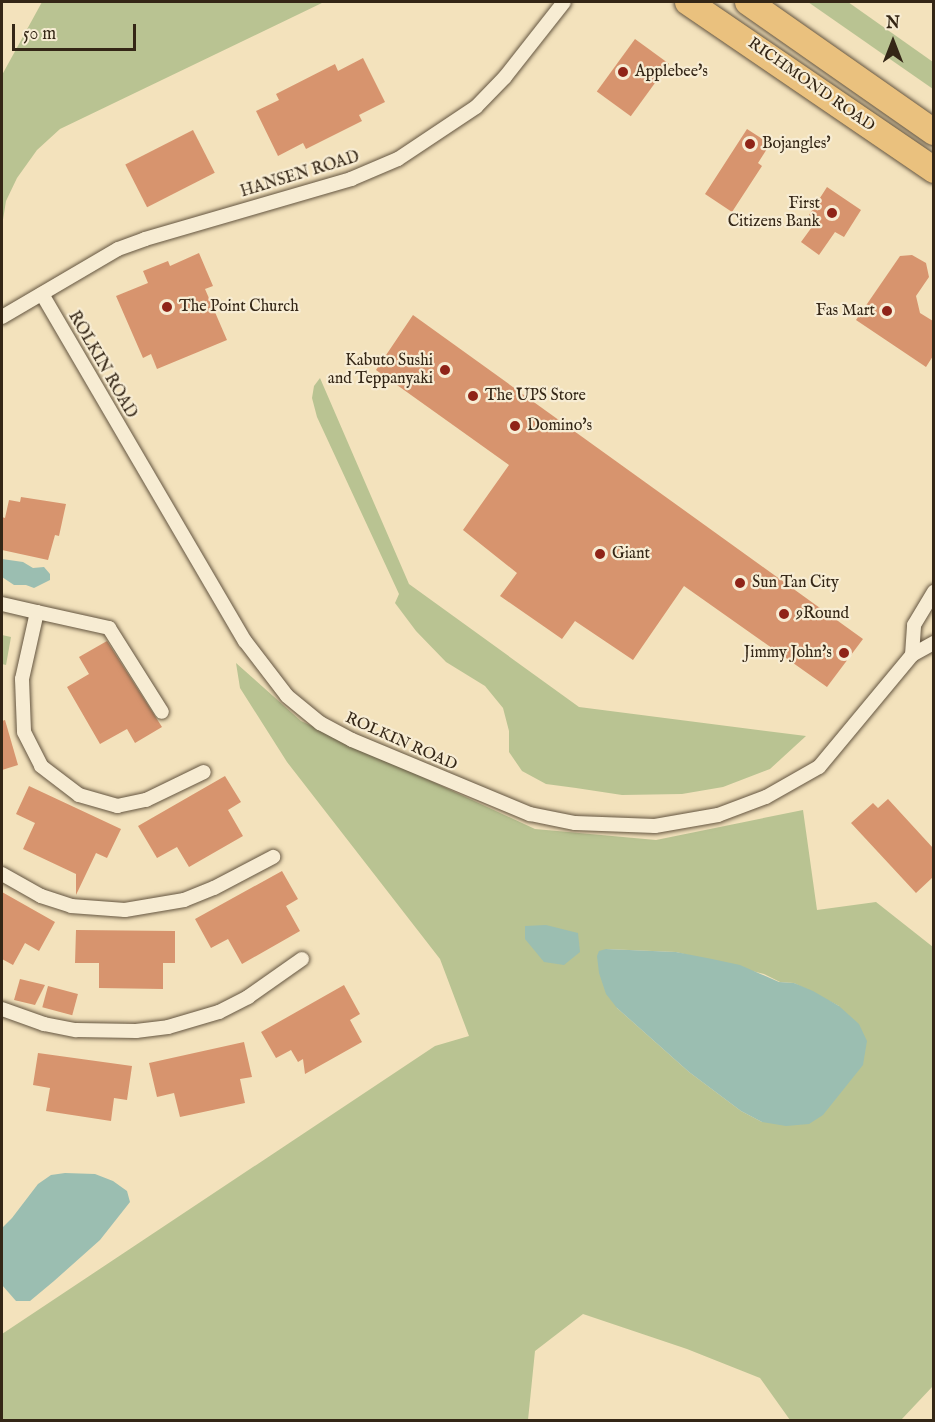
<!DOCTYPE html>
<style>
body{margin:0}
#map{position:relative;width:935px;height:1422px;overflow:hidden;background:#f3e2bc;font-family:"IM FELL English",serif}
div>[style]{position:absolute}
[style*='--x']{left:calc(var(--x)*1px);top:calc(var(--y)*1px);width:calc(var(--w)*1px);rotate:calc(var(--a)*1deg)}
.green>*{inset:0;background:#b9c392}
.water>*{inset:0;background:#9bbeb1}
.building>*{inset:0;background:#d7946e;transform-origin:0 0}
.roads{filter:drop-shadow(0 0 2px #645540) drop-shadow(0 0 2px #645540)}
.street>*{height:14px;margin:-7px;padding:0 7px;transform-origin:7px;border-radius:7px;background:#f7ecd3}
.highway>*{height:26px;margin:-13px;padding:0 13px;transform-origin:13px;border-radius:13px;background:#eac17e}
.dots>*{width:16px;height:16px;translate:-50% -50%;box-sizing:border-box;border:3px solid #f7ecd3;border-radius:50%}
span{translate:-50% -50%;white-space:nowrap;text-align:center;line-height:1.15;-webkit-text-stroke:4.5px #f7ecd3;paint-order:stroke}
.poi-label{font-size:16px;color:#342616}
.left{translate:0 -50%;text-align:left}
.right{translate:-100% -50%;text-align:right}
.street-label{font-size:16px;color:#342616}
.frame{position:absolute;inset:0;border:3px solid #342616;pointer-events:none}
.north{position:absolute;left:863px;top:12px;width:60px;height:60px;-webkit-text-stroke:4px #f7ecd3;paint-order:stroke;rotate:0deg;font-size:16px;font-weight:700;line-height:24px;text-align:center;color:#342616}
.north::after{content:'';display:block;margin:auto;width:21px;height:27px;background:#342616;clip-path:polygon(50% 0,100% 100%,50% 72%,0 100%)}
.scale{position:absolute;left:12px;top:24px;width:124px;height:27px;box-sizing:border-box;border:3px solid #342616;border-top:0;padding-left:8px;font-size:18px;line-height:21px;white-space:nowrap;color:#342616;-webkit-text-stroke:4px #f7ecd3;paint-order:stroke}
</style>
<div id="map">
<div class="green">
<i style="clip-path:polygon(42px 2px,324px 2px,60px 129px,37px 150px,17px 178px,6px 201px,2px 226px,2px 75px)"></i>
<i style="clip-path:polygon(808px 2px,848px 2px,933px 62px,933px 89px)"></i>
<i style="clip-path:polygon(320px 378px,409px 584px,579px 707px,806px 736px,770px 769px,723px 787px,682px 794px,622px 795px,576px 788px,546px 784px,522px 771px,509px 752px,509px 731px,503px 708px,485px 686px,446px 662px,416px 631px,395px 603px,399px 594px,317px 417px,312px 398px,314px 386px)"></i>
<i style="clip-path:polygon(2px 635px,11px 637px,6px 665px,2px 664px)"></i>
<i style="clip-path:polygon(evenodd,236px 663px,301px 721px,535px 829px,656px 840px,803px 810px,817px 910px,876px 902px,933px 947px,933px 1386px,901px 1420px,790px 1420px,760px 1378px,687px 1349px,583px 1314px,535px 1351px,528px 1420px,2px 1420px,2px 1334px,435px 1046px,469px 1036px,440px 959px,287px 762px,240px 688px,236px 663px,606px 949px,676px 952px,764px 974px,780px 982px,794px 983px,839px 1006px,762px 1122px,741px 1111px,689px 1072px,617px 1008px,606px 949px)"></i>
</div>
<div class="water">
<i style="clip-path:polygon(2px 559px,23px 562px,33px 568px,44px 567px,50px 574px,50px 580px,34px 588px,26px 585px,14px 585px,2px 577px)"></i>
<i style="clip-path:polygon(546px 925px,578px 933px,580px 952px,564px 965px,544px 962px,525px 939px,525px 926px)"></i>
<i style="clip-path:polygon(606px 949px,676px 952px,712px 959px,740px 965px,779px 982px,794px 983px,813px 991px,839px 1006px,859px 1024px,867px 1041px,863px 1065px,823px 1115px,809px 1124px,786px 1126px,762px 1122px,741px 1111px,689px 1072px,617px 1008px,606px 994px,599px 973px,597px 956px,599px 951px)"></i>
<i style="clip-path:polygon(65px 1173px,95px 1174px,113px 1181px,127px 1191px,130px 1202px,100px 1240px,54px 1281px,30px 1301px,16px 1301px,2px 1285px,2px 1228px,12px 1218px,38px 1184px,51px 1175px)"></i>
</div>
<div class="building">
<i style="left:635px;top:39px;width:42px;height:65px;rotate:36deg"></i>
<i style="clip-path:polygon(363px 58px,385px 102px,359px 115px,362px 121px,306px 149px,303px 143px,278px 156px,256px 111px,279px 100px,276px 94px,335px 64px,338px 71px)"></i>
<i style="clip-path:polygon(747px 129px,770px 144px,758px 163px,762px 166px,732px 212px,705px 194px)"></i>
<i style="left:193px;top:130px;width:48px;height:76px;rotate:63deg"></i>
<i style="clip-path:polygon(827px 187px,861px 210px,844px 237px,835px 232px,819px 255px,801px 242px,817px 220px,809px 215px)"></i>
<i style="clip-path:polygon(199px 253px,213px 286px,205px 289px,227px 340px,157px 369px,151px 354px,143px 358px,116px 296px,148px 283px,143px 271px,168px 261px,170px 266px)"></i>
<i style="clip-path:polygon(912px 255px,926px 263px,929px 277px,916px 296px,920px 313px,933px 321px,933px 356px,926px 367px,856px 320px,900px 256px)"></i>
<i style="clip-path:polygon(413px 315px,863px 639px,827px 687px,684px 586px,633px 660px,575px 621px,562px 639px,500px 596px,517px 573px,463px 530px,509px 465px,376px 370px)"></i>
<i style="clip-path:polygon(21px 497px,66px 504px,59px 536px,55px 535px,48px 560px,2px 550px,2px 517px,5px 518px,9px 500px,20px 502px)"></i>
<i style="clip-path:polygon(107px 641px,162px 727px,135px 743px,127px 729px,100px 744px,67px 687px,89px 674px,79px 657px)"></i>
<i style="clip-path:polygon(5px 720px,18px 765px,2px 770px,2px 721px)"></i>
<i style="clip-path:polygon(225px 776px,241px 802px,228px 810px,243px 836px,189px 867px,177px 847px,157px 858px,138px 826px)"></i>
<i style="clip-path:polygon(29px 786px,121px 829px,107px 858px,96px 853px,76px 895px,76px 874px,23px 849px,35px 823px,16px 814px)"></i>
<i style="clip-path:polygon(888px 799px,933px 848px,933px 877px,916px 893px,851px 823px,873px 803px,878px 808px)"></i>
<i style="clip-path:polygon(282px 871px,298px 899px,286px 906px,300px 931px,242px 964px,228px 939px,211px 948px,195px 919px)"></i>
<i style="clip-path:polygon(2px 892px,55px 922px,39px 951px,25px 943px,13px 965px,2px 959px)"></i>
<i style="clip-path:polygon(76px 930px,175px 931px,175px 963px,163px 963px,163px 989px,99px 988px,99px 963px,75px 963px)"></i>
<i style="clip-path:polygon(20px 979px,45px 985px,35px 1005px,14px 1000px)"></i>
<i style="clip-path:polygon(344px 985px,360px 1014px,350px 1020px,362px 1042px,305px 1074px,303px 1059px,298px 1062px,291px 1050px,276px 1058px,261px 1032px)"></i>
<i style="left:48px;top:986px;width:31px;height:22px;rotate:15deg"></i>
<i style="clip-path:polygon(244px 1042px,252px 1077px,240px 1079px,245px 1103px,180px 1117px,174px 1093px,157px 1097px,149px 1063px)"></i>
<i style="clip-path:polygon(38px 1053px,132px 1066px,127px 1100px,114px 1098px,111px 1121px,46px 1111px,50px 1088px,33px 1085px)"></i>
</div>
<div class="roads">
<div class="street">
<i style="--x:42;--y:294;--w:402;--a:59.7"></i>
<i style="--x:245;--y:641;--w:69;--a:52.6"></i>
<i style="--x:287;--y:696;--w:43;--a:39.3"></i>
<i style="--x:320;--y:723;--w:36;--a:28"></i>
<i style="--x:352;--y:740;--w:193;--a:22.6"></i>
<i style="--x:530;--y:814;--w:46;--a:11.3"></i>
<i style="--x:575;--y:823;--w:80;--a:2.1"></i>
<i style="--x:655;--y:826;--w:64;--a:-9.9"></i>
<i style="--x:718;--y:815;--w:51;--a:-20.6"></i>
<i style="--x:766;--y:797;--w:61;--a:-29.5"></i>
<i style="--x:819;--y:767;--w:146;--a:-50.3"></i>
<i style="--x:912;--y:655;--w:25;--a:-29"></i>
<i style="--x:2;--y:317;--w:134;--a:-30.4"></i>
<i style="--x:118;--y:249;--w:29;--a:-20"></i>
<i style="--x:145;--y:239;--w:215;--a:-16.2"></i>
<i style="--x:351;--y:179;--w:51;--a:-23.1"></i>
<i style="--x:398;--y:159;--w:94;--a:-33.7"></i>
<i style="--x:476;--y:107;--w:42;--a:-46"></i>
<i style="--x:505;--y:77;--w:95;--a:-51.8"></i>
<i style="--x:2;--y:604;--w:36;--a:13"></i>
<i style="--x:37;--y:612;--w:69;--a:102.6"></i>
<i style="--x:22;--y:679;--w:53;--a:87.8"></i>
<i style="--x:24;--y:732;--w:38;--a:63"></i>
<i style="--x:41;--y:766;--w:48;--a:37.3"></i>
<i style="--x:79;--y:795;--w:40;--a:16"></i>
<i style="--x:117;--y:806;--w:30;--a:-12"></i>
<i style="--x:146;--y:800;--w:64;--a:-25.8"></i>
<i style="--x:37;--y:612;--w:74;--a:12.5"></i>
<i style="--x:109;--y:628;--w:99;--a:57.8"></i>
<i style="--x:912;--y:655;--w:30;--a:-86"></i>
<i style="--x:914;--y:625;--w:39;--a:-59"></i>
<i style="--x:2;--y:874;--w:45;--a:29.4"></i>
<i style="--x:41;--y:896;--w:32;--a:18"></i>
<i style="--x:71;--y:906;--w:54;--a:4.2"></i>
<i style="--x:125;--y:910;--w:60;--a:-9.6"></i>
<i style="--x:184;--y:900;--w:32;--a:-22"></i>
<i style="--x:214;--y:888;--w:67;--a:-27.7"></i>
<i style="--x:2;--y:1009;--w:45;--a:19.7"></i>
<i style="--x:44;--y:1024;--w:33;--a:11"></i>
<i style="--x:76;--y:1030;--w:60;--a:1"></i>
<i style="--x:136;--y:1031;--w:32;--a:-7"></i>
<i style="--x:168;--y:1027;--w:53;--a:-16.4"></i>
<i style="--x:219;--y:1012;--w:33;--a:-27"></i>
<i style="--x:248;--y:997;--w:66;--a:-35.1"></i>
</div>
<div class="highway">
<i style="--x:688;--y:2;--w:298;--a:34.3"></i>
<i style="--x:748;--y:2;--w:227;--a:35"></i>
</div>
</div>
<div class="dots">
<i style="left:623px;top:72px;background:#8f2418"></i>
<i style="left:750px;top:144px;background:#8f2418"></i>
<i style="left:832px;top:213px;background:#8f2418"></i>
<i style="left:167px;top:307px;background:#8f2418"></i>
<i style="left:887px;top:311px;background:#8f2418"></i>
<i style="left:445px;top:370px;background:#8f2418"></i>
<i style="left:473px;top:396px;background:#8f2418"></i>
<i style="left:515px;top:426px;background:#8f2418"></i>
<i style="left:600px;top:554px;background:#8f2418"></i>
<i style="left:740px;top:583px;background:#8f2418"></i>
<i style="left:784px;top:614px;background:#8f2418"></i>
<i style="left:844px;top:653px;background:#8f2418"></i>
</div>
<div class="poi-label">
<span class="left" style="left:635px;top:72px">Applebee's</span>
<span class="left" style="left:762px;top:144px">Bojangles'</span>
<span class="right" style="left:820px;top:213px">First<br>Citizens Bank</span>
<span class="left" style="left:179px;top:307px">The Point Church</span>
<span class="right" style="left:875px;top:311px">Fas Mart</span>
<span class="right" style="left:433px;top:370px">Kabuto Sushi<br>and Teppanyaki</span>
<span class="left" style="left:485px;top:396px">The UPS Store</span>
<span class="left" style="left:527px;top:426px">Domino's</span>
<span class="left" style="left:612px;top:554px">Giant</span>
<span class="left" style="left:752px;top:583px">Sun Tan City</span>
<span class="left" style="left:796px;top:614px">9Round</span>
<span class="right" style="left:832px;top:653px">Jimmy John's</span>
</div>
<div class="street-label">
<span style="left:811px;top:85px;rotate:35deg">RICHMOND ROAD</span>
<span style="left:300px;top:175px;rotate:-17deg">HANSEN ROAD</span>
<span style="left:102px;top:365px;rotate:60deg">ROLKIN ROAD</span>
<span style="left:401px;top:742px;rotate:24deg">ROLKIN ROAD</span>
</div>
<div class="frame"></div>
<div class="north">N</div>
<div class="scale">50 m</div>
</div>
